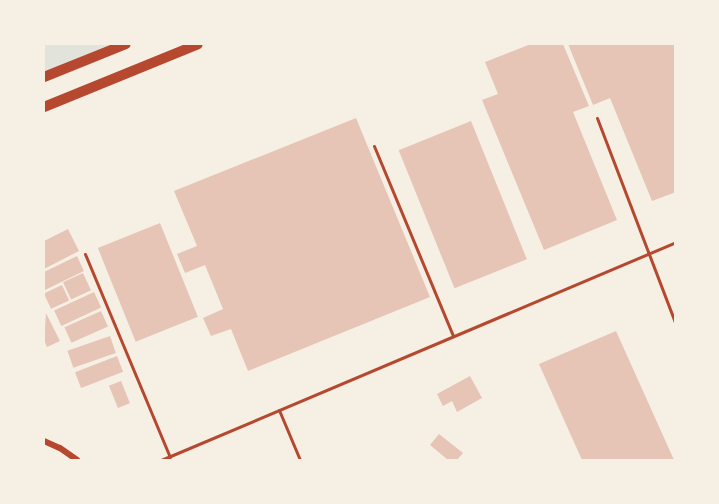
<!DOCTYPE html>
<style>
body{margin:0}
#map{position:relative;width:719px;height:504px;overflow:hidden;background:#f6efe4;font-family:Raleway,sans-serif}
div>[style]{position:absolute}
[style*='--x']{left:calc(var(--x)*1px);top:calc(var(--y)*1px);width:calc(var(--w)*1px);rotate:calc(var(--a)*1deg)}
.green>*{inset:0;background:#e2e4dc}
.building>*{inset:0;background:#e6c5b7;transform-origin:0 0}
.service>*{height:3px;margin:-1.5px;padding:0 1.5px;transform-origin:1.5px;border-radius:1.5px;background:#b5482f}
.minor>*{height:6px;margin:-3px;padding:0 3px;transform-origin:3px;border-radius:3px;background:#b5482f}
.trunk>*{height:10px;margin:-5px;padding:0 5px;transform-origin:5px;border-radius:5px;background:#b5482f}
span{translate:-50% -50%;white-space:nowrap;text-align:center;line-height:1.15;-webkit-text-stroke:6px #f6efe4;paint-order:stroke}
.frame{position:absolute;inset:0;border:45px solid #f6efe4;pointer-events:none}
</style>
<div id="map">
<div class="green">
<i style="clip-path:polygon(44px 44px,112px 44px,44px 72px)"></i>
</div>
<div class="building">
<i style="clip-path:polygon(531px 44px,563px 44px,589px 106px,573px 112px,617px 220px,544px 250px,482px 100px,498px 94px,485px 62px)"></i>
<i style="clip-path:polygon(568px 44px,676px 44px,676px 192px,652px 201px,610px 98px,593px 105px)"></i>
<i style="clip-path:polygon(356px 118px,430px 297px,248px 371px,231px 329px,211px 336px,203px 318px,223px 309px,205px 265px,185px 273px,177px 254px,197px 246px,174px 191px)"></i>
<i style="left:471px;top:121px;width:149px;height:78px;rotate:68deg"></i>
<i style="left:160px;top:223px;width:101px;height:67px;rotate:68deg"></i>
<i style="clip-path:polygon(68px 229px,79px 251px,44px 269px,44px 241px)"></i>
<i style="clip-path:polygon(77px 256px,84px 271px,45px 290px,44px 272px)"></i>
<i style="left:83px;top:273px;width:19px;height:22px;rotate:65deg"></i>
<i style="left:62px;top:285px;width:17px;height:20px;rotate:65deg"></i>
<i style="left:94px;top:292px;width:17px;height:44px;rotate:65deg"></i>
<i style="left:101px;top:311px;width:17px;height:40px;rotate:66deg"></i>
<i style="clip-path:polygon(46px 313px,60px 341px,47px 347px,44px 340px)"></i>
<i style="clip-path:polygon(616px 331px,674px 460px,582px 460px,539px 364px)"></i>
<i style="left:110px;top:336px;width:18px;height:45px;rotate:71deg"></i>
<i style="left:117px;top:356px;width:17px;height:45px;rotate:69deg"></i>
<i style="clip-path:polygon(470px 376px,482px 398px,457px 412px,452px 401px,443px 406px,437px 394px)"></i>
<i style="left:121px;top:381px;width:24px;height:13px;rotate:68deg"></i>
<i style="clip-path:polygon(439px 434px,463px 453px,457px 460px,448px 460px,430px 445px)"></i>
</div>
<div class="service">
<i style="--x:597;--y:118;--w:222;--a:69.1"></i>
<i style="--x:374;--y:146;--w:206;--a:67.4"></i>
<i style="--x:85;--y:254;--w:220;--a:67.3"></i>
<i style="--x:279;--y:410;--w:54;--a:67.2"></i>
<i style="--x:161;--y:460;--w:559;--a:-22.94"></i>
</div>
<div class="minor">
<i style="--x:44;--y:441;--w:17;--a:24"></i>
<i style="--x:60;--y:448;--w:21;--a:35"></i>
</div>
<div class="trunk">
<i style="--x:44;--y:77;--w:88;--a:-21.9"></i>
<i style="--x:44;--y:107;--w:166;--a:-22.2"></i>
</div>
<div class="frame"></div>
</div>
